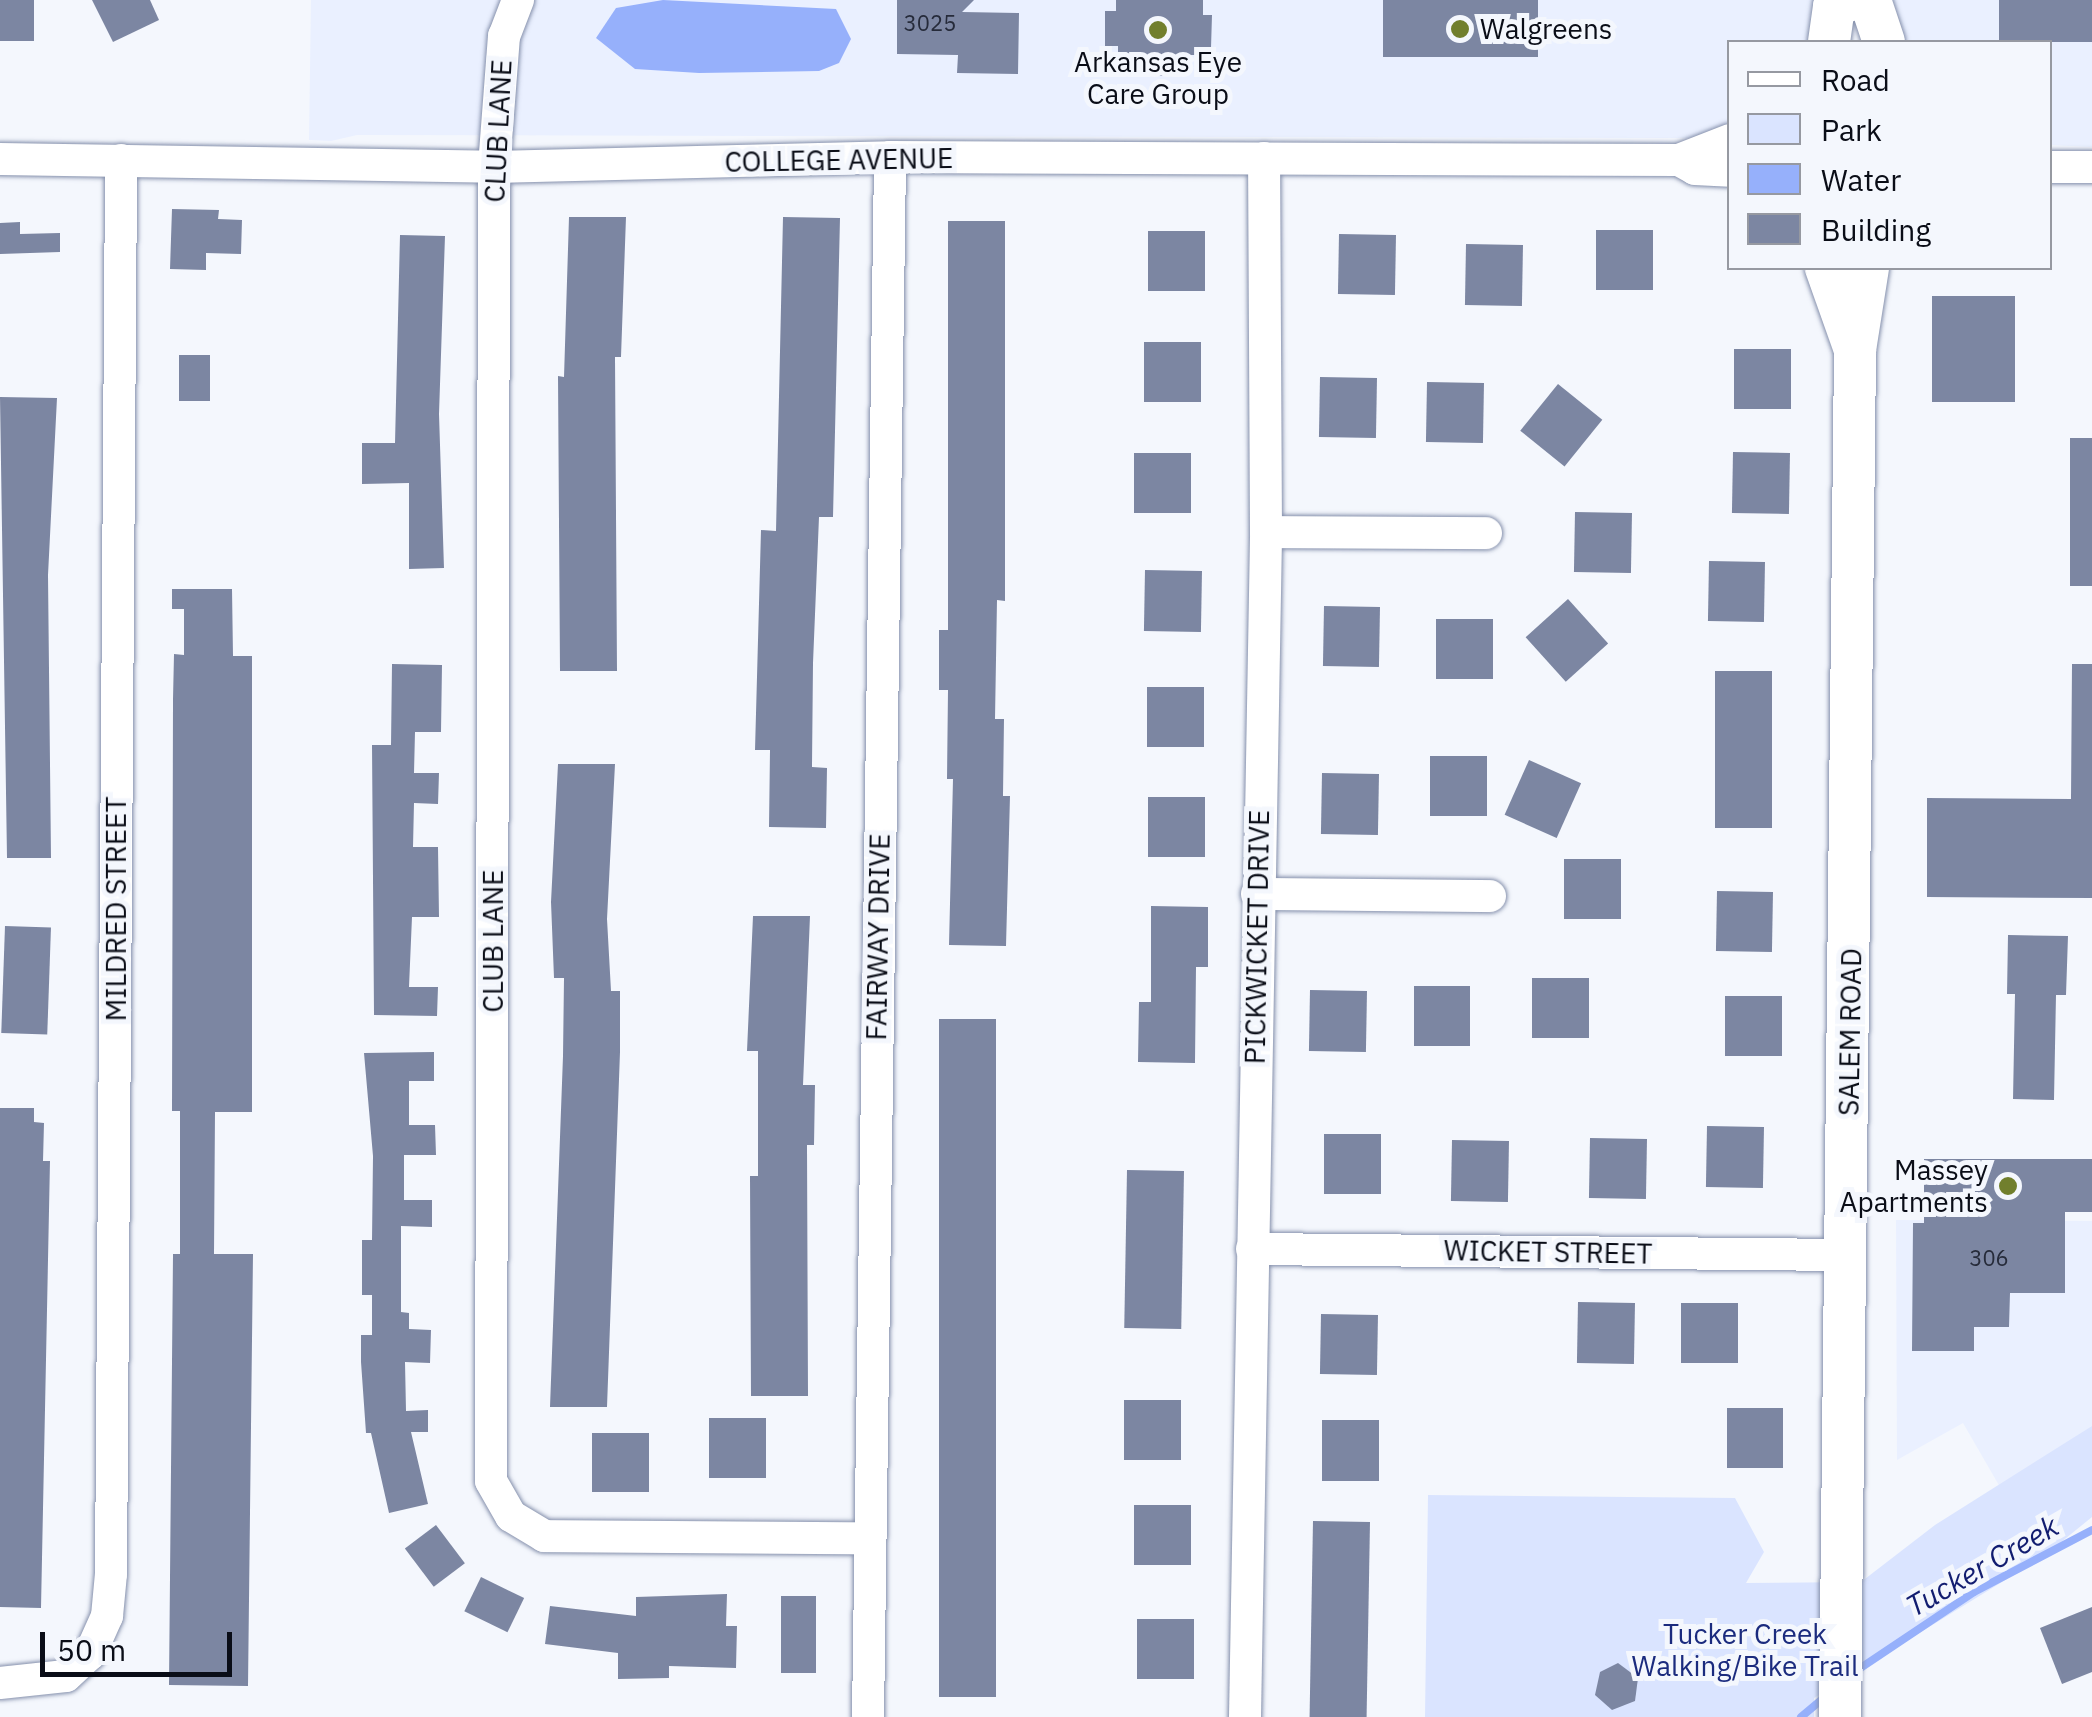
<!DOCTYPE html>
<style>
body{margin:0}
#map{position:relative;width:2092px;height:1717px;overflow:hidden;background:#f4f7fd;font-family:"IBM Plex Sans",sans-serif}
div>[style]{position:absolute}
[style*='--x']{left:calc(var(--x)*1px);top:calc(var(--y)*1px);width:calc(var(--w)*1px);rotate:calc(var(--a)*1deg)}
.built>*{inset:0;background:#eaf0ff}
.green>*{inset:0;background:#dae4ff}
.water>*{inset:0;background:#96b0fb}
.stream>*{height:8px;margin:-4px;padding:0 4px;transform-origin:4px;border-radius:4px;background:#96b0fb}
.building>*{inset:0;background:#7c86a2;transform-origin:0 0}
.roads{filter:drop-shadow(0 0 2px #8590ac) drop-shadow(0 0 2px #8590ac)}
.minor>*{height:32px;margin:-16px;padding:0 16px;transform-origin:16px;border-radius:16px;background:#fff}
.major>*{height:42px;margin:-21px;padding:0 21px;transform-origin:21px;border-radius:21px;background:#fff}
.dots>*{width:28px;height:28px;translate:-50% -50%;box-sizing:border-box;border:5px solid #f4f7fd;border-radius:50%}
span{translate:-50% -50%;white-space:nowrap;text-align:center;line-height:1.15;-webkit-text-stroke:10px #f4f7fd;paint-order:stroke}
.number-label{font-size:22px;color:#262b3a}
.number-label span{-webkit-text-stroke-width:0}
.poi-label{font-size:28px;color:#0a0d17}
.left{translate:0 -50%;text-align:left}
.right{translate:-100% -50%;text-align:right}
.street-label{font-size:28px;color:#0a0d17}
.park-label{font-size:28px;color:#1b2b7e}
.water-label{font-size:30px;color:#121d70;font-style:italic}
.legend{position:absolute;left:1727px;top:40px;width:325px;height:230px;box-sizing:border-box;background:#f4f7fd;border:2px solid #9699a1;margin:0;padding:12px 18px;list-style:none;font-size:30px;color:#0a0d17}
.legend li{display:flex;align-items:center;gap:20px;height:50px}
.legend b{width:50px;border:2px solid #9699a1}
.scale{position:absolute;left:40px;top:1632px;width:192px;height:45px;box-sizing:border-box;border:5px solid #0a0d17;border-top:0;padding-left:12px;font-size:30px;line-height:35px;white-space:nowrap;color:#0a0d17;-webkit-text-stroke:8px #f4f7fd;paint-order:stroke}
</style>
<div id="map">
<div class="built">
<i style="clip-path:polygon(311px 0,1826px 0,1822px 42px,1730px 42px,1729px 128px,1689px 138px,357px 135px,331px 141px,309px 140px)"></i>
<i style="clip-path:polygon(1884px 0,2092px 0,2092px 147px,2050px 145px,2050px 42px,1896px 42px)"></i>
<i style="clip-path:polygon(1896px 1220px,2092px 1221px,2092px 1426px,2000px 1487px,1963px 1423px,1897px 1460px)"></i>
</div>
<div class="green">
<i style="clip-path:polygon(2092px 1426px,2092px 1517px,2044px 1556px,1814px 1698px,1814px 1717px,1425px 1717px,1428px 1495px,1735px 1498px,1764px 1552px,1746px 1583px,1861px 1582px,1935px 1525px)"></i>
</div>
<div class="water">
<i style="clip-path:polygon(663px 0,836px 9px,851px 39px,839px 63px,819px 71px,699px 73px,635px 69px,596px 38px,616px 8px)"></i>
</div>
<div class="stream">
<i style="--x:1856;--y:1671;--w:142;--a:-33.8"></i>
<i style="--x:1974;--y:1592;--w:133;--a:-27.7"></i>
<i style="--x:1801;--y:1717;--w:33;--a:-40"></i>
</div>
<div class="building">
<i style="left:0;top:0;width:34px;height:41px"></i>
<i style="clip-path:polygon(92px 0,150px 0,159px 20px,113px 42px)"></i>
<i style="clip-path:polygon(897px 0,974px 0,962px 12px,1019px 13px,1018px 74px,957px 73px,958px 55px,897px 54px)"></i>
<i style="clip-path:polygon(1116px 0,1203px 0,1203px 15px,1212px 15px,1211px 48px,1203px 47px,1203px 55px,1174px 55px,1174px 76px,1142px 75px,1143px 55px,1118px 54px,1118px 46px,1105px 46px,1105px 11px,1116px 11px)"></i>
<i style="left:1383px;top:0;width:155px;height:57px"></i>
<i style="left:1999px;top:0;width:93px;height:42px"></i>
<i style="clip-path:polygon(172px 209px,219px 210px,218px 219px,242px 220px,241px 254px,206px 253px,206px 270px,170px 269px)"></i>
<i style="clip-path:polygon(569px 217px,626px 217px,621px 357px,615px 357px,617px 671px,560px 671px,558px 376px,564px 377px)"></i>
<i style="clip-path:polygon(783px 217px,840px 218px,833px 517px,819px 517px,813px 663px,812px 767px,827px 768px,826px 828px,769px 827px,770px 750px,755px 750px,761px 530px,776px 531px)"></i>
<i style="clip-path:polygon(948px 221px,1005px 221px,1005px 601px,997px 600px,995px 719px,1004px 719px,1003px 796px,1010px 796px,1006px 946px,949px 945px,953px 779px,947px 779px,948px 690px,939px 690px,939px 630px,948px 630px)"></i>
<i style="clip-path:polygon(20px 222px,20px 234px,60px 233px,60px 252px,0 254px,0 223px)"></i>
<i style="left:1596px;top:230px;width:57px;height:60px"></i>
<i style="left:1148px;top:231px;width:57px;height:60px"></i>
<i style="left:1339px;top:234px;width:57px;height:60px;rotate:1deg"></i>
<i style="clip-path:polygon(400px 235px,445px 236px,439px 414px,444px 568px,409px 569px,409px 483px,362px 484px,362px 443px,395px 443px)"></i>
<i style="left:1466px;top:244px;width:57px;height:61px;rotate:1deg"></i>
<i style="left:1932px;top:296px;width:83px;height:106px"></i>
<i style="left:1144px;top:342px;width:57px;height:60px"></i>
<i style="left:1734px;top:349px;width:57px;height:60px"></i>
<i style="left:179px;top:355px;width:31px;height:46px"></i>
<i style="left:1320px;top:377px;width:57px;height:60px;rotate:1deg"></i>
<i style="left:1427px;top:382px;width:57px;height:60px;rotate:1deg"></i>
<i style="left:1558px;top:384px;width:57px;height:60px;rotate:39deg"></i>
<i style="clip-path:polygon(0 397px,57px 398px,48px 575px,51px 858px,7px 858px)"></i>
<i style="left:2070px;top:438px;width:22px;height:148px"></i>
<i style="left:1733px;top:452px;width:57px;height:61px;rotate:1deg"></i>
<i style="left:1134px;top:453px;width:57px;height:60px"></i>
<i style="left:1575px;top:512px;width:57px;height:60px;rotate:1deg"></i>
<i style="left:1709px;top:561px;width:56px;height:60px;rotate:1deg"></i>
<i style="left:1145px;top:570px;width:57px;height:61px;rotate:1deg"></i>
<i style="clip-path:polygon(172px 589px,232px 589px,233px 656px,252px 656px,252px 1112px,215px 1112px,214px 1254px,253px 1254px,248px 1686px,169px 1685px,173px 1254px,180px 1254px,180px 1111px,172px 1111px,173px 699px,174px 654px,184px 655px,184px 609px,172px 609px)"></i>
<i style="left:1568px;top:599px;width:60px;height:57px;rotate:48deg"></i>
<i style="left:1324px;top:606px;width:56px;height:60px;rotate:1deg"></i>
<i style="left:1436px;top:619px;width:57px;height:60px"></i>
<i style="clip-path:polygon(392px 664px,442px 665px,441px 732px,415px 732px,414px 773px,439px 773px,438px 804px,414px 803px,413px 847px,438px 847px,439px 917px,412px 917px,409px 987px,438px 987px,437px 1016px,374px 1015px,372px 745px,391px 745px)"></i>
<i style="clip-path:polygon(2072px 664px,2092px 664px,2092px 898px,1927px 897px,1927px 798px,2071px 799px)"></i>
<i style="left:1715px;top:671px;width:57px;height:157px"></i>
<i style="left:1147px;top:687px;width:57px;height:60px"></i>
<i style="left:1430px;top:756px;width:57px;height:60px"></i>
<i style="left:1529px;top:760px;width:57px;height:60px;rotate:24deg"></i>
<i style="clip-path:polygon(558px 764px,615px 764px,607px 919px,611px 991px,620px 991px,620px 1052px,607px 1407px,550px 1407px,563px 1056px,564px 978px,554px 978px,551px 902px)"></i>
<i style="left:1322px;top:773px;width:57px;height:61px;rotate:1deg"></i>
<i style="left:1148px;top:797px;width:57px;height:60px"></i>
<i style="left:1564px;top:859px;width:57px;height:60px"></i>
<i style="left:1717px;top:891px;width:56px;height:60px;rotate:1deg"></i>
<i style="clip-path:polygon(1151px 906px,1208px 907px,1208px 967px,1196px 967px,1195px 1063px,1138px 1062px,1139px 1002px,1151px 1002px)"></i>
<i style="clip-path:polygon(753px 916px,810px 916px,803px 1085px,815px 1085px,814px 1145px,807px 1145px,808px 1396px,751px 1396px,750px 1176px,758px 1176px,758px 1051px,747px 1051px)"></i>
<i style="left:5px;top:926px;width:46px;height:107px;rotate:2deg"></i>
<i style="clip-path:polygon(2008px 935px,2068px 936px,2066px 995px,2056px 995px,2054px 1100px,2013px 1099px,2015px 994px,2007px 994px)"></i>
<i style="left:1532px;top:978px;width:57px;height:60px"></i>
<i style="left:1414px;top:986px;width:56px;height:60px"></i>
<i style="left:1310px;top:990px;width:57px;height:61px;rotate:1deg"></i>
<i style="left:1725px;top:996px;width:57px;height:60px"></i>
<i style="left:939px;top:1019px;width:57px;height:678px"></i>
<i style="clip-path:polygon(434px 1052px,434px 1081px,409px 1081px,409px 1125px,435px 1125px,436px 1155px,404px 1155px,404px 1200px,432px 1200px,432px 1227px,401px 1226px,401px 1312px,409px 1313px,409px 1329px,431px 1330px,430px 1363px,405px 1362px,406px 1411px,428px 1410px,428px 1432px,411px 1432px,428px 1504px,389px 1513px,371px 1433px,366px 1433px,361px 1362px,361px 1335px,372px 1335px,372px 1295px,362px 1295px,362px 1240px,372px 1240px,373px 1156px,364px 1053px)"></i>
<i style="clip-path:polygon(0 1108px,34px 1108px,34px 1122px,44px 1123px,43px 1161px,50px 1161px,41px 1608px,0 1607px)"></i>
<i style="left:1707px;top:1126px;width:57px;height:61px;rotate:1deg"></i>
<i style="left:1324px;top:1134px;width:57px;height:60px"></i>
<i style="left:1590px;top:1138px;width:57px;height:60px;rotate:1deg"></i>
<i style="left:1452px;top:1140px;width:57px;height:61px;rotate:1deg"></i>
<i style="clip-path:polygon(1924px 1159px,2092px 1159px,2092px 1212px,2065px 1212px,2065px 1293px,2010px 1293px,2009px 1327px,1974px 1327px,1974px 1351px,1912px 1351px,1913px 1223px,1924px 1223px)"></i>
<i style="left:1127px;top:1170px;width:57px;height:158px;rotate:1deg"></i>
<i style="left:1578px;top:1302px;width:57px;height:61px;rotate:1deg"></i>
<i style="left:1681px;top:1303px;width:57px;height:60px"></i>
<i style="left:1321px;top:1314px;width:57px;height:60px;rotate:1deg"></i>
<i style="left:1124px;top:1400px;width:57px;height:60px"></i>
<i style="left:1727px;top:1408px;width:56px;height:60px"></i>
<i style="left:709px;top:1418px;width:57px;height:60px"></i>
<i style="left:1322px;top:1420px;width:57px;height:61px"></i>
<i style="left:592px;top:1433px;width:57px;height:59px"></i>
<i style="left:1134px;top:1505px;width:57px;height:60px"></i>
<i style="left:1313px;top:1521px;width:57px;height:196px;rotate:1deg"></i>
<i style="left:436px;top:1525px;width:48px;height:39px;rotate:53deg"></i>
<i style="left:481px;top:1577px;width:48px;height:38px;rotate:26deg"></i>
<i style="clip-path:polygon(727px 1594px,726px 1626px,737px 1626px,736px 1668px,669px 1666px,669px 1678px,618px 1679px,618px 1653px,545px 1644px,550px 1606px,636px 1616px,636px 1597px)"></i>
<i style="left:781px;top:1596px;width:35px;height:77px"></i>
<i style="clip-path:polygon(2092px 1607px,2092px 1672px,2062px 1684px,2040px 1628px)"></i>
<i style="left:1137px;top:1619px;width:57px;height:60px"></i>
<i style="clip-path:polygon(1618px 1663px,1638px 1678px,1635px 1701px,1612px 1710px,1595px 1695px,1600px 1672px)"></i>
</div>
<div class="roads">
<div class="minor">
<i style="--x:518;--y:0;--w:39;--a:111"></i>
<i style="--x:504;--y:36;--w:131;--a:94.4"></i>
<i style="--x:494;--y:167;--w:1314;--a:90.13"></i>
<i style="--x:491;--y:1481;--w:40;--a:60.3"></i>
<i style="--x:511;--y:1516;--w:39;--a:31"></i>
<i style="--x:544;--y:1536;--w:325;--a:0.4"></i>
<i style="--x:0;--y:159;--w:494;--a:0.9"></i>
<i style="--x:494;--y:167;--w:396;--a:-1.4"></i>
<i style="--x:890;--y:157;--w:789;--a:0.22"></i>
<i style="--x:1679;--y:160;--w:18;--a:29"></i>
<i style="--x:1695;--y:169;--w:35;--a:3"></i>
<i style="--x:1679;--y:160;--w:55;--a:-21.4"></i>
<i style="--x:2050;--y:167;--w:42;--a:0"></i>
<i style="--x:1266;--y:532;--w:220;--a:0.3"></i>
<i style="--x:1257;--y:894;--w:233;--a:0.5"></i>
<i style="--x:1252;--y:1249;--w:592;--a:0.58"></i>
<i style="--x:0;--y:1683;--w:66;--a:-6.1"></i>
<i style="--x:66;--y:1676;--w:33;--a:-43"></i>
<i style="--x:90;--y:1654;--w:42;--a:-65.9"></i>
<i style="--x:107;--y:1616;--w:42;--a:-84.6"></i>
<i style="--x:111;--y:1574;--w:1414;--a:-89.59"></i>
<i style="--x:868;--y:1717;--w:1560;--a:-89.19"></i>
<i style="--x:1245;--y:1717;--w:1185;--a:-88.98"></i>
<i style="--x:1266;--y:532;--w:374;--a:-90.3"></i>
</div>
<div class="major">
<i style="--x:1870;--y:0;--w:44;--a:71.6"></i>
<i style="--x:1829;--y:42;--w:36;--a:-82"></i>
<i style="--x:1834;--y:6;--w:15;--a:-20"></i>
<i style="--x:1826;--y:268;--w:87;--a:70.5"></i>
<i style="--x:1840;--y:1717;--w:1367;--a:-89.37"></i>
<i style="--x:1855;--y:350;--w:83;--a:-81"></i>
</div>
</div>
<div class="dots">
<i style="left:1460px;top:29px;background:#717f2d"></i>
<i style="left:1158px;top:30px;background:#717f2d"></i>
<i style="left:2008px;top:1186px;background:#717f2d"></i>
</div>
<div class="number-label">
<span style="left:930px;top:23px">3025</span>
<span style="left:1989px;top:1258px">306</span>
</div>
<div class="poi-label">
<span class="left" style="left:1480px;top:29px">Walgreens</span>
<span style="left:1158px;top:78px">Arkansas Eye<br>Care Group</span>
<span class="right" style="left:1988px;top:1186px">Massey<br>Apartments</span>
</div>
<div class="street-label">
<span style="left:498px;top:131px;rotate:-87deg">CLUB LANE</span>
<span style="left:839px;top:160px;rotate:-1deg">COLLEGE AVENUE</span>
<span style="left:116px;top:909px;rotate:-90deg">MILDRED STREET</span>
<span style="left:878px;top:937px;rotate:-89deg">FAIRWAY DRIVE</span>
<span style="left:1257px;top:937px;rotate:-89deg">PICKWICKET DRIVE</span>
<span style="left:493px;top:941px;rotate:-90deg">CLUB LANE</span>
<span style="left:1850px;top:1032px;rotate:-89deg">SALEM ROAD</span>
<span style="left:1548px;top:1252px;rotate:1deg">WICKET STREET</span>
</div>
<div class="park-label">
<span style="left:1745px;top:1650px">Tucker Creek<br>Walking/Bike Trail</span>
</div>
<div class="water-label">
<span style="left:1982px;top:1566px;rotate:-30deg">Tucker Creek</span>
</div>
<ul class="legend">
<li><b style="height:12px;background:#fff"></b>Road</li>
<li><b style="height:28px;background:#dae4ff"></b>Park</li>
<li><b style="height:28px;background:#96b0fb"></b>Water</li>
<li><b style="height:28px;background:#7c86a2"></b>Building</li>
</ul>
<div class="scale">50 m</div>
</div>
